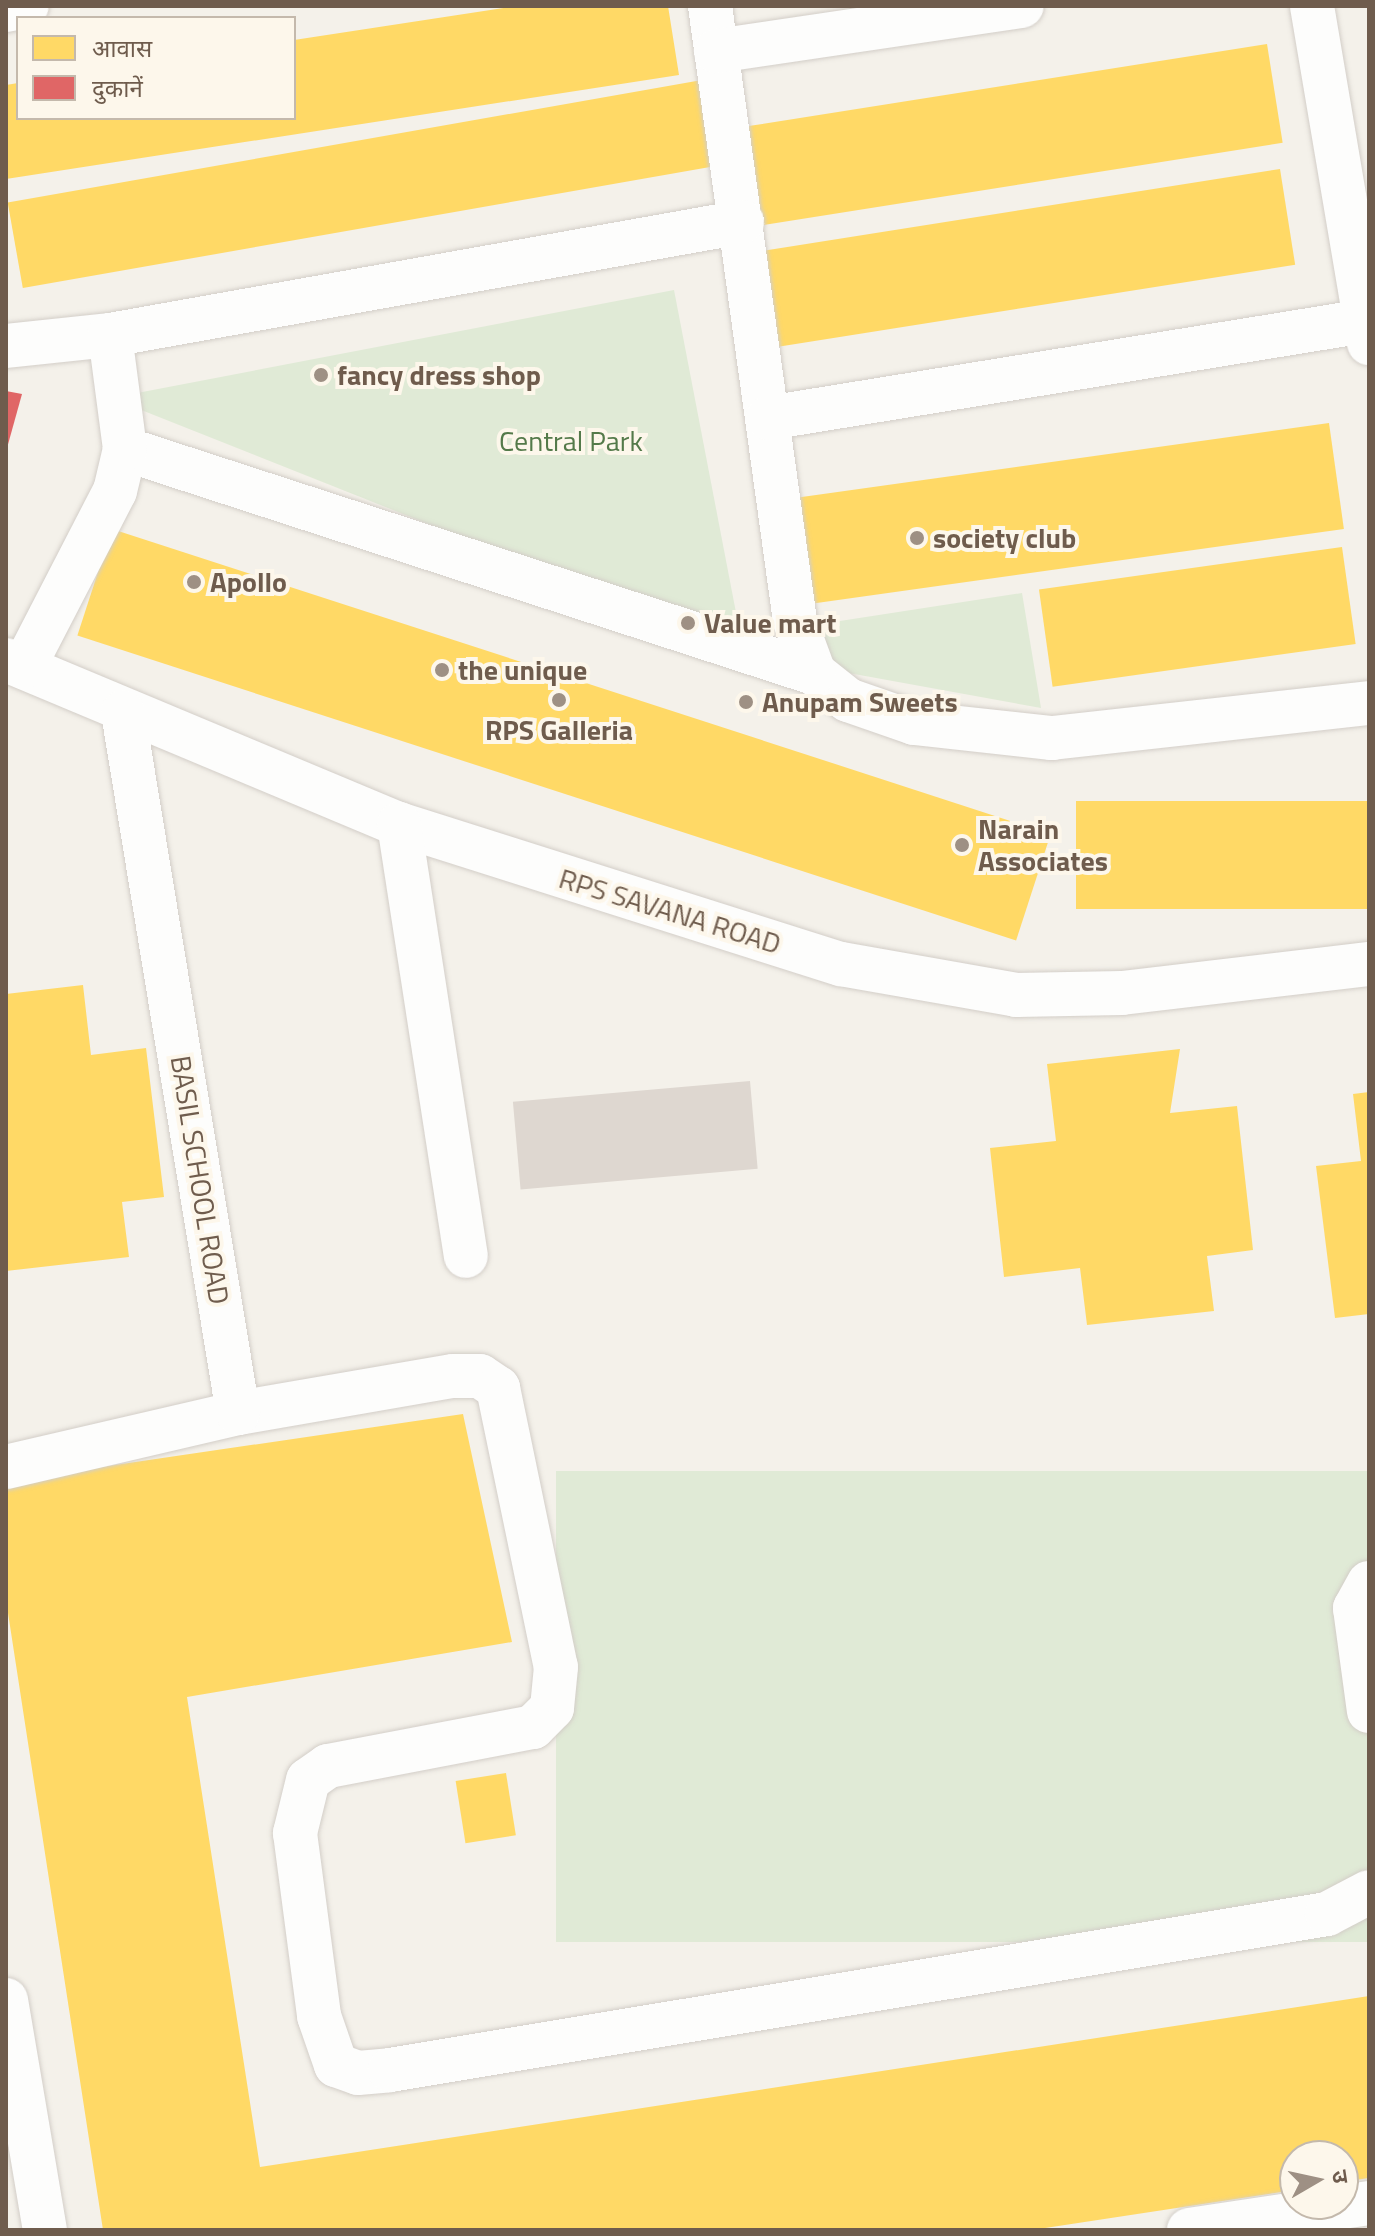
<!DOCTYPE html>
<meta charset="utf-8">
<style>
body{margin:0}
#map{position:relative;width:1375px;height:2236px;overflow:hidden;background:#f4f1ea;font-family:"Titillium Web","Noto Sans Devanagari",sans-serif}
div>[style]{position:absolute}
[style*='--x']{left:calc(var(--x)*1px);top:calc(var(--y)*1px);width:calc(var(--w)*1px);rotate:calc(var(--a)*1deg)}
.green>*{inset:0;background:#e0ead6;transform-origin:0 0}
.homes>*{inset:0;background:#ffd966;transform-origin:0 0}
.shops>*{inset:0;background:#e06666}
.building>*{inset:0;background:#ded7d0;transform-origin:0 0}
.roads{filter:drop-shadow(0 0 2px #d3cec8) drop-shadow(0 0 2px #d3cec8)}
.street>*{height:44px;margin:-22px;padding:0 22px;transform-origin:22px;border-radius:22px;background:#fdfdfc}
.dots>*{width:22px;height:22px;translate:-50% -50%;box-sizing:border-box;border:4px solid #fdf7eb;border-radius:50%}
span{translate:-50% -50%;white-space:nowrap;text-align:center;line-height:1.15;-webkit-text-stroke:8px #fdf7eb;paint-order:stroke}
.poi-label{font-size:28px;color:#6f5c4d;font-weight:700}
.left{translate:0 -50%;text-align:left}
.park-label{font-size:28px;color:#547a4a}
.street-label{font-size:28px;color:#6f5c4d}
.frame{position:absolute;inset:0;border:8px solid #6f5c4d;pointer-events:none}
.legend{position:absolute;left:16px;top:16px;width:280px;height:104px;box-sizing:border-box;background:#fdf7eb;border:2px solid #c4b9ac;margin:0;padding:10px 14px;list-style:none;font-size:24px;color:#6f5c4d}
.legend li{display:flex;align-items:center;gap:16px;height:40px}
.legend b{width:40px;border:2px solid #c4b9ac}
.north{position:absolute;left:1279px;top:2140px;width:80px;height:80px;box-sizing:border-box;background:#fdf7eb;border:2px solid #c4b9ac;border-radius:50%;rotate:81deg;font-size:22px;font-weight:700;line-height:32px;text-align:center;color:#6f5c4d}
.north::after{content:'';display:block;margin:auto;width:28px;height:36px;background:#9e9084;clip-path:polygon(50% 0,100% 100%,50% 72%,0 100%)}
</style>
<div id="map">
<div class="green">
<i style="clip-path:polygon(674px 290px,743px 649px,111px 398px)"></i>
<i style="clip-path:polygon(1022px 593px,1041px 708px,821px 668px,814px 625px)"></i>
<i style="left:1369px;top:1471px;width:471px;height:813px;rotate:90deg"></i>
</div>
<div class="homes">
<i style="clip-path:polygon(517px 6px,668px 6px,679px 75px,6px 179px,6px 85px,18px 83px,18px 118px,294px 118px,294px 40px)"></i>
<i style="left:1267px;top:44px;width:100px;height:528px;rotate:81deg"></i>
<i style="left:702px;top:80px;width:87px;height:705px;rotate:80deg"></i>
<i style="left:1280px;top:169px;width:97px;height:525px;rotate:81deg"></i>
<i style="left:1329px;top:423px;width:107px;height:545px;rotate:82deg"></i>
<i style="left:112px;top:529px;width:987px;height:112px;rotate:18deg"></i>
<i style="left:1342px;top:547px;width:98px;height:306px;rotate:82deg"></i>
<i style="left:1369px;top:801px;width:108px;height:293px;rotate:90deg"></i>
<i style="clip-path:polygon(83px 985px,91px 1055px,146px 1048px,164px 1197px,122px 1202px,129px 1257px,6px 1271px,6px 994px)"></i>
<i style="clip-path:polygon(1180px 1049px,1170px 1113px,1237px 1106px,1253px 1250px,1207px 1256px,1214px 1311px,1087px 1325px,1080px 1268px,1004px 1277px,990px 1148px,1056px 1141px,1047px 1064px)"></i>
<i style="clip-path:polygon(1369px 1092px,1369px 1314px,1335px 1318px,1316px 1166px,1361px 1161px,1353px 1094px)"></i>
<i style="clip-path:polygon(463px 1414px,512px 1642px,187px 1697px,260px 2167px,1369px 1996px,1369px 2178px,1343px 2182px,1343px 2156px,1295px 2156px,1295px 2190px,1032px 2230px,103px 2230px,6px 1600px,6px 1481px)"></i>
<i style="left:506px;top:1773px;width:63px;height:51px;rotate:81deg"></i>
</div>
<div class="shops">
<i style="clip-path:polygon(6px 391px,22px 394px,7px 448px,6px 448px)"></i>
</div>
<div class="building">
<i style="left:750px;top:1081px;width:88px;height:238px;rotate:85deg"></i>
</div>
<div class="roads">
<div class="street">
<i style="--x:710;--y:6;--w:621;--a:82.13"></i>
<i style="--x:795;--y:621;--w:55;--a:69.9"></i>
<i style="--x:814;--y:673;--w:43;--a:38.5"></i>
<i style="--x:848;--y:700;--w:70;--a:19.2"></i>
<i style="--x:914;--y:723;--w:139;--a:6.2"></i>
<i style="--x:1052;--y:738;--w:319;--a:-6.3"></i>
<i style="--x:1312;--y:6;--w:342;--a:80.4"></i>
<i style="--x:6;--y:10;--w:21;--a:-11"></i>
<i style="--x:716;--y:51;--w:309;--a:-8.4"></i>
<i style="--x:6;--y:346;--w:105;--a:-6"></i>
<i style="--x:110;--y:335;--w:642;--a:-10.14"></i>
<i style="--x:768;--y:418;--w:605;--a:-9.23"></i>
<i style="--x:125;--y:449;--w:724;--a:18.01"></i>
<i style="--x:6;--y:660;--w:426;--a:22.7"></i>
<i style="--x:399;--y:824;--w:464;--a:17.6"></i>
<i style="--x:841;--y:964;--w:178;--a:10"></i>
<i style="--x:1016;--y:995;--w:106;--a:-1.1"></i>
<i style="--x:1122;--y:993;--w:249;--a:-6.7"></i>
<i style="--x:24;--y:667;--w:198;--a:-62.7"></i>
<i style="--x:115;--y:491;--w:43;--a:-76.6"></i>
<i style="--x:125;--y:449;--w:115;--a:-97.5"></i>
<i style="--x:399;--y:824;--w:437;--a:81.2"></i>
<i style="--x:238;--y:1413;--w:218;--a:-9.8"></i>
<i style="--x:453;--y:1376;--w:27;--a:0"></i>
<i style="--x:480;--y:1376;--w:22;--a:34"></i>
<i style="--x:498;--y:1388;--w:285;--a:78.3"></i>
<i style="--x:556;--y:1667;--w:41;--a:95.6"></i>
<i style="--x:552;--y:1708;--w:27;--a:135"></i>
<i style="--x:533;--y:1727;--w:209;--a:169.2"></i>
<i style="--x:328;--y:1766;--w:24;--a:145"></i>
<i style="--x:308;--y:1780;--w:55;--a:103.8"></i>
<i style="--x:295;--y:1833;--w:185;--a:82.5"></i>
<i style="--x:319;--y:2016;--w:52;--a:70.9"></i>
<i style="--x:336;--y:2065;--w:23;--a:20"></i>
<i style="--x:358;--y:2073;--w:32;--a:-5"></i>
<i style="--x:390;--y:2070;--w:950;--a:-9.45"></i>
<i style="--x:1327;--y:1914;--w:47;--a:-27.6"></i>
<i style="--x:6;--y:1467;--w:238;--a:-13.1"></i>
<i style="--x:238;--y:1413;--w:710;--a:-99.32"></i>
<i style="--x:1369;--y:1583;--w:29;--a:119"></i>
<i style="--x:1355;--y:1608;--w:104;--a:82.3"></i>
<i style="--x:6;--y:2000;--w:233;--a:80.4"></i>
<i style="--x:1189;--y:2230;--w:182;--a:-8.5"></i>
</div>
</div>
<div class="dots">
<i style="left:321px;top:375px;background:#9e9084"></i>
<i style="left:917px;top:538px;background:#9e9084"></i>
<i style="left:194px;top:582px;background:#9e9084"></i>
<i style="left:688px;top:623px;background:#9e9084"></i>
<i style="left:442px;top:670px;background:#9e9084"></i>
<i style="left:559px;top:700px;background:#9e9084"></i>
<i style="left:746px;top:702px;background:#9e9084"></i>
<i style="left:962px;top:845px;background:#9e9084"></i>
</div>
<div class="poi-label">
<span class="left" style="left:337px;top:375px">fancy dress shop</span>
<span class="left" style="left:933px;top:538px">society club</span>
<span class="left" style="left:210px;top:582px">Apollo</span>
<span class="left" style="left:704px;top:623px">Value mart</span>
<span class="left" style="left:458px;top:670px">the unique</span>
<span class="left" style="left:762px;top:702px">Anupam Sweets</span>
<span style="left:559px;top:730px">RPS Galleria</span>
<span class="left" style="left:978px;top:845px">Narain<br>Associates</span>
</div>
<div class="park-label">
<span style="left:571px;top:441px">Central Park</span>
</div>
<div class="street-label">
<span style="left:670px;top:911px;rotate:17deg">RPS SAVANA ROAD</span>
<span style="left:200px;top:1180px;rotate:81deg">BASIL SCHOOL ROAD</span>
</div>
<div class="frame"></div>
<ul class="legend">
<li><b style="height:22px;background:#ffd966"></b>आवास</li>
<li><b style="height:22px;background:#e06666"></b>दुकानें</li>
</ul>
<div class="north">उ</div>
</div>
